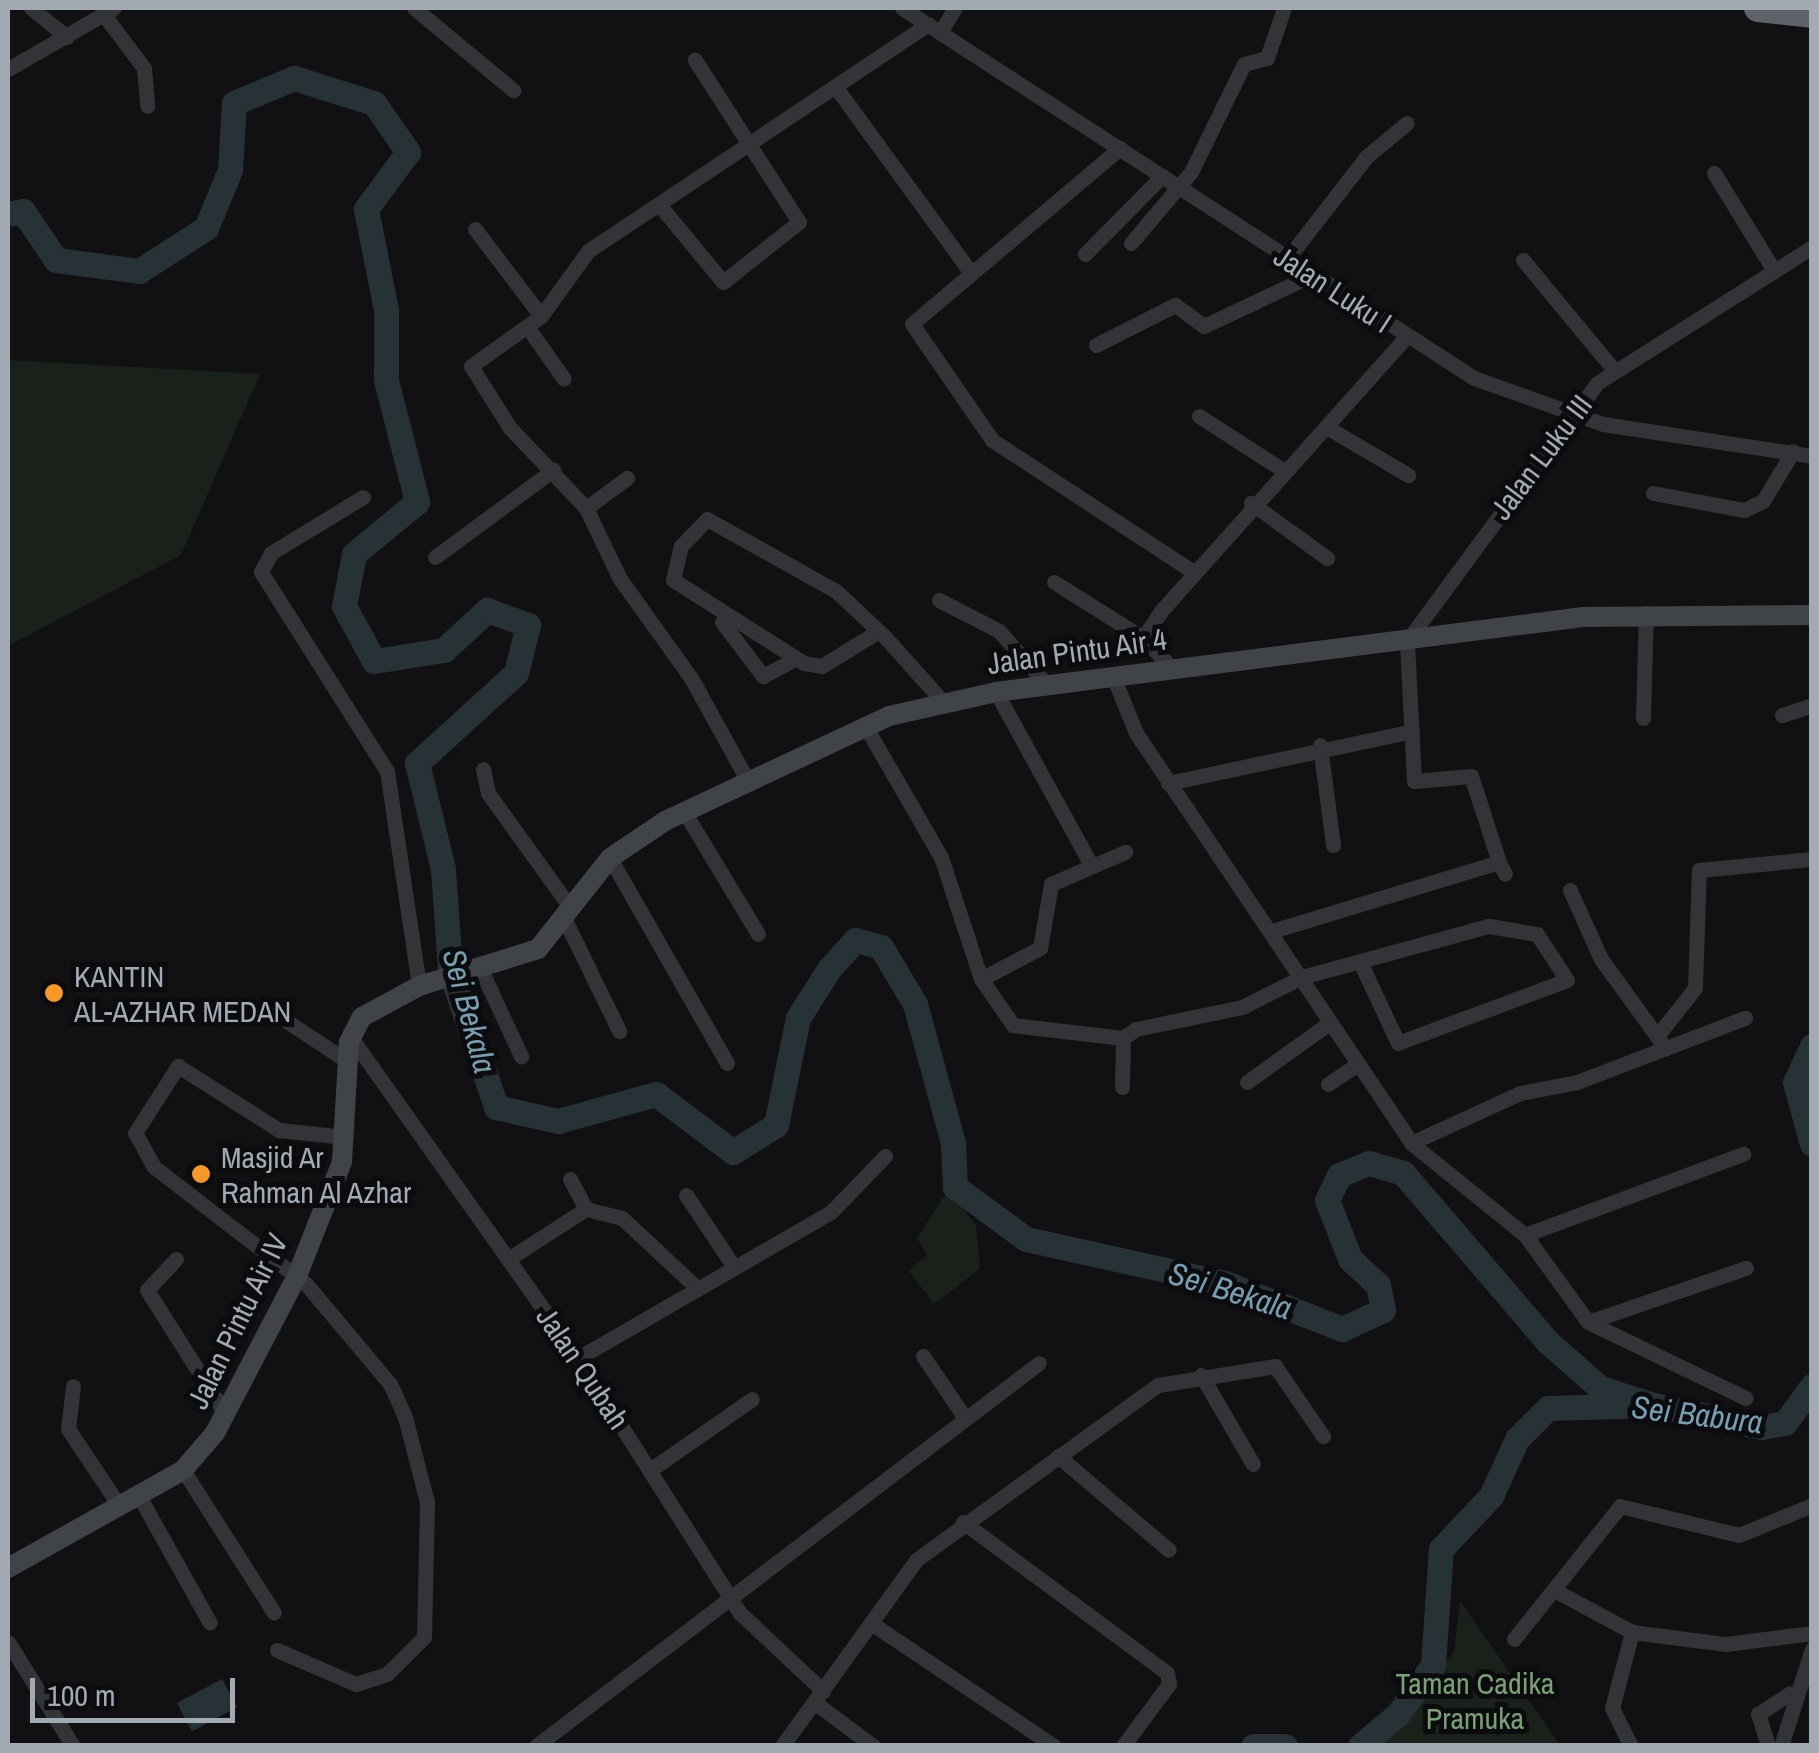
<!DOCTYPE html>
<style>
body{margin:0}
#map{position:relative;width:1819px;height:1753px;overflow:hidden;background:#111113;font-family:"Archivo Narrow",sans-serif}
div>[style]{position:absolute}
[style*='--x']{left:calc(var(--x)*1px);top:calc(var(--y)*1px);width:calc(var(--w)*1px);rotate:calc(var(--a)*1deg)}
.green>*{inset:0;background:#19211a}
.water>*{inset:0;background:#273237;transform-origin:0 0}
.river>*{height:25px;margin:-12.5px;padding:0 12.5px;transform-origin:12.5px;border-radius:12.5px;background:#273237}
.street>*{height:15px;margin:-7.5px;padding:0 7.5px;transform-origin:7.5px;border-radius:7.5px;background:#323438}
.secondary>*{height:20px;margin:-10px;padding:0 10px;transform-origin:10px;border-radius:10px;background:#404348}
.highway>*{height:28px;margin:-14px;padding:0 14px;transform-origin:14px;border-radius:14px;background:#5e6269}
.dots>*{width:28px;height:28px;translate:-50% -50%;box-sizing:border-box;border:5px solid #0c0c0e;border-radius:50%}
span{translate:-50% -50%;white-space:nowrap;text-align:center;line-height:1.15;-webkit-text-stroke:10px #0c0c0e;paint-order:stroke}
.street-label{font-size:30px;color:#a2aab4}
.poi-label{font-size:30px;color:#a2aab4}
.left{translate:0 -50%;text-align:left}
.park-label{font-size:30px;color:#7aa078}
.water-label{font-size:32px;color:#779db1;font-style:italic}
.frame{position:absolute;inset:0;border:10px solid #a2aab4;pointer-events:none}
.scale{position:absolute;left:30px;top:1678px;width:205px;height:45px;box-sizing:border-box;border:5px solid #a2aab4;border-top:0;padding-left:12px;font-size:30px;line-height:35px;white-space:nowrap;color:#a2aab4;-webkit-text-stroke:8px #0c0c0e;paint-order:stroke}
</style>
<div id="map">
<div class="green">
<i style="clip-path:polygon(8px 360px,260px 374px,181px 555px,8px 646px)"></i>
<i style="clip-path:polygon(948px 1190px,976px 1225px,980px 1269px,934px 1304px,909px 1271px,927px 1255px,917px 1238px)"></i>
<i style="clip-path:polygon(1460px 1601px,1560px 1745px,1375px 1745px,1454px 1652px)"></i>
</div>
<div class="water">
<i style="left:222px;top:1679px;width:32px;height:51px;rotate:62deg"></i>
</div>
<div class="river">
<i style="--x:8;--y:214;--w:15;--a:-11"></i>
<i style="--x:23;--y:211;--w:59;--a:56"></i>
<i style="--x:56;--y:260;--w:84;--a:7.5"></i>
<i style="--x:139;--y:271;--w:80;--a:-32.7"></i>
<i style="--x:206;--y:228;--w:63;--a:-67.5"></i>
<i style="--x:230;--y:170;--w:67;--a:-86.6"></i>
<i style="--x:234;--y:103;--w:65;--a:-22.6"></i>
<i style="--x:294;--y:78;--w:84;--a:17.4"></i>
<i style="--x:374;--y:103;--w:60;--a:55.2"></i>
<i style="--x:408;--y:152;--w:71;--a:126.4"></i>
<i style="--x:366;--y:209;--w:103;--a:78.8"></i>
<i style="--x:386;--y:310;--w:70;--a:90"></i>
<i style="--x:386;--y:380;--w:126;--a:75.7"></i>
<i style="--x:417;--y:502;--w:82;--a:140.5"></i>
<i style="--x:354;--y:554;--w:53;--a:100.9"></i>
<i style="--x:344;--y:606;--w:63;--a:61.4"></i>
<i style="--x:374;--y:661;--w:71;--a:-8.9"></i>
<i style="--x:444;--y:650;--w:59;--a:-42.9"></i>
<i style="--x:487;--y:610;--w:44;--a:20.1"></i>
<i style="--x:528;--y:625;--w:49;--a:104"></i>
<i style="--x:516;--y:673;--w:134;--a:137.7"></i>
<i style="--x:417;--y:763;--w:109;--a:76.2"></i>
<i style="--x:443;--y:869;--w:101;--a:86"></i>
<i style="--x:450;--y:970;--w:145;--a:71.4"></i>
<i style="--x:496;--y:1107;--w:64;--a:12.7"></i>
<i style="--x:558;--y:1121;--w:102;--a:-15.4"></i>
<i style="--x:656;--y:1094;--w:96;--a:37"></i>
<i style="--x:733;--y:1152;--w:51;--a:-32.1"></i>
<i style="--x:776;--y:1125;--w:109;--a:-78.4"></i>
<i style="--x:798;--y:1018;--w:58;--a:-57.7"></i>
<i style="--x:829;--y:969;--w:39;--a:-48"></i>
<i style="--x:855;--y:940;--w:27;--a:15"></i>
<i style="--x:881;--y:947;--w:66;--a:59.2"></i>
<i style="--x:915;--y:1004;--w:144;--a:74.7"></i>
<i style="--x:953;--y:1143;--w:44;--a:87.4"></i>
<i style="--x:955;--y:1187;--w:88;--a:36.2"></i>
<i style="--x:1026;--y:1239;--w:204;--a:12.5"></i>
<i style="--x:1225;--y:1283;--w:126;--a:21.5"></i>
<i style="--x:1342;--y:1329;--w:45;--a:-24.9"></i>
<i style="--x:1383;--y:1310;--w:25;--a:-101"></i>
<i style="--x:1378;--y:1285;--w:38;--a:-137"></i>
<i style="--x:1350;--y:1259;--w:63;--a:-111.3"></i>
<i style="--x:1327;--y:1200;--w:28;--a:-64"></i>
<i style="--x:1339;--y:1175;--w:32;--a:-22"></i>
<i style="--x:1369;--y:1163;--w:35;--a:16"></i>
<i style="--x:1403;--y:1173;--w:223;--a:49.4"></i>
<i style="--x:1548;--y:1342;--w:69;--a:41.5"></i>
<i style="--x:1600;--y:1388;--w:56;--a:17.8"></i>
<i style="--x:1812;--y:1046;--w:40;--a:115"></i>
<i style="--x:1795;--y:1082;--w:64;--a:74.7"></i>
<i style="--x:1253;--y:1746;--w:32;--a:0"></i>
<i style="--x:1360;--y:1746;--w:50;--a:-40.1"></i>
<i style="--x:1398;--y:1714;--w:60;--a:-54.5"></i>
<i style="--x:1433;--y:1665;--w:116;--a:-86.1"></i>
<i style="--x:1441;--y:1549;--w:73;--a:-46.7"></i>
<i style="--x:1491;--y:1496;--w:63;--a:-65.5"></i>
<i style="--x:1517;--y:1439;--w:44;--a:-45"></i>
<i style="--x:1548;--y:1408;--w:105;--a:-1.6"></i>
<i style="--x:1653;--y:1405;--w:111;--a:11.4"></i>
<i style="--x:1762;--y:1427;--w:23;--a:-10"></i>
<i style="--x:1785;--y:1423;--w:46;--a:-53.9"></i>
</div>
<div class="street">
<i style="--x:31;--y:8;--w:46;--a:38.9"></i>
<i style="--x:414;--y:8;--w:129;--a:39.6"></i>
<i style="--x:902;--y:8;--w:681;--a:32.9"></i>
<i style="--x:1474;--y:378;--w:137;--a:19.6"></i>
<i style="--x:1603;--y:424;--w:211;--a:8.7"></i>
<i style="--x:104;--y:15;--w:66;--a:53"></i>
<i style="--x:144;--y:68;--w:38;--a:85"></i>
<i style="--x:941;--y:31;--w:27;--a:-59"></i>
<i style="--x:8;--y:69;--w:122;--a:-29.9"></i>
<i style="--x:837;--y:89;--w:224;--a:53.9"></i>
<i style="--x:1120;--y:148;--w:272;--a:139.8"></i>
<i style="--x:912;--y:324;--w:141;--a:55.4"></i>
<i style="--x:992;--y:440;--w:241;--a:33.2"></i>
<i style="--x:1714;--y:173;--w:113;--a:58.4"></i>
<i style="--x:661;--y:207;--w:97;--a:50.4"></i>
<i style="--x:723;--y:282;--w:97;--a:-38.3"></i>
<i style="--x:799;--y:222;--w:193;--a:-122.7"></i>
<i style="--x:475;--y:229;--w:109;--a:52.8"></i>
<i style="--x:1131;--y:243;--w:93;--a:-49.8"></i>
<i style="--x:1191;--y:172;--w:120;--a:-63.9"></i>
<i style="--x:1244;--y:64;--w:24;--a:-15"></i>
<i style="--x:1267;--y:58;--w:53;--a:-71.2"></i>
<i style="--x:1085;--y:254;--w:110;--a:-45.4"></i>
<i style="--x:1287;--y:259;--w:129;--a:-52.2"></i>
<i style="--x:1366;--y:157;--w:53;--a:-39.7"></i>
<i style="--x:1523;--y:260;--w:143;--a:50.4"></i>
<i style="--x:528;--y:328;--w:62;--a:54.8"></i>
<i style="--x:1096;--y:345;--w:89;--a:-26.9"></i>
<i style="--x:1175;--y:305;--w:36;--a:36"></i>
<i style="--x:1204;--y:326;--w:119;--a:-25.3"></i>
<i style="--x:1199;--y:416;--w:103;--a:32.8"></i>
<i style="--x:1330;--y:429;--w:91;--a:30.5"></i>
<i style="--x:1653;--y:493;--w:93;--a:10.6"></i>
<i style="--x:1744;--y:510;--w:21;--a:-25"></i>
<i style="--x:1763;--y:501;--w:58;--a:-59"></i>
<i style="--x:363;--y:497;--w:108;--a:148.7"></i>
<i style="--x:271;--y:553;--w:21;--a:118"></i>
<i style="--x:261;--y:572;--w:236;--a:57.7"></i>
<i style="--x:387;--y:771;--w:217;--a:81.5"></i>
<i style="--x:1251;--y:503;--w:94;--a:35.9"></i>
<i style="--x:586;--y:508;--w:51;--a:-36.2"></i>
<i style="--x:435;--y:557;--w:147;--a:-36.4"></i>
<i style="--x:1054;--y:582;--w:105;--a:32.2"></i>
<i style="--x:939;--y:600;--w:68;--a:27.3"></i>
<i style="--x:999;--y:631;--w:74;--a:48.3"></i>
<i style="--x:722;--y:622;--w:68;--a:52.8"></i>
<i style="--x:763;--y:676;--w:36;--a:-28"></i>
<i style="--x:877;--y:632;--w:65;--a:148.3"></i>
<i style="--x:822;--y:666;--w:18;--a:-171"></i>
<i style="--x:804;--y:663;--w:155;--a:-147.6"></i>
<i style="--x:673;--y:580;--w:35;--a:-77"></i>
<i style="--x:681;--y:546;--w:37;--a:-46"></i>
<i style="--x:707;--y:519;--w:148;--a:29.2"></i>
<i style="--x:836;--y:591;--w:67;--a:43.2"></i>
<i style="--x:885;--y:637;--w:90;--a:48.2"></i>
<i style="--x:1171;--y:667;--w:40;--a:-134"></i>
<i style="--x:1143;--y:638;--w:32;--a:-56"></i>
<i style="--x:1161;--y:611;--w:368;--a:-48.2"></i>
<i style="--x:1113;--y:676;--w:61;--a:68"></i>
<i style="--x:1136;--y:733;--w:494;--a:56.1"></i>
<i style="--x:1411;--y:1143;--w:146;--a:38.9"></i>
<i style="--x:1525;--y:1235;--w:107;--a:54.1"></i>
<i style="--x:1588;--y:1322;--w:175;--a:25.7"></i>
<i style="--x:996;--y:692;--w:193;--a:61.2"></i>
<i style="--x:1782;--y:715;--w:32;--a:-18"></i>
<i style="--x:1643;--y:718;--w:105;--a:-88.4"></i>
<i style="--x:867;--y:729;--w:148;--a:60"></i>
<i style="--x:941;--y:857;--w:128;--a:71.8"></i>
<i style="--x:1320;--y:745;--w:101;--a:82.6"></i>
<i style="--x:483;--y:769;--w:25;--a:78"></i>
<i style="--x:488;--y:793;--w:140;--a:54.3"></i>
<i style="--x:749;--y:783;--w:120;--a:-118.9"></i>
<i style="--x:691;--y:678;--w:122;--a:-125.6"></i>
<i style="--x:620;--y:579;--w:79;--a:-115.6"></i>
<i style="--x:586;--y:508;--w:110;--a:-133.5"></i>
<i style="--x:510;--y:428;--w:73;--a:-122.2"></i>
<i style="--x:471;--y:366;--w:86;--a:-35.5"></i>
<i style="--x:541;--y:316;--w:80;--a:-54.1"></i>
<i style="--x:588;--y:251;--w:409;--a:-33.7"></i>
<i style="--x:1168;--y:783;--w:249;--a:-12"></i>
<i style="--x:685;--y:813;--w:141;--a:58.9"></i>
<i style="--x:610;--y:858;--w:236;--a:60.3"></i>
<i style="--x:1499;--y:862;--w:90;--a:-108"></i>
<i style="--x:1471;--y:776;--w:57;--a:175"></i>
<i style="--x:1414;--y:781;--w:140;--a:-92.9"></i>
<i style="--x:1407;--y:641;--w:320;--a:-53.6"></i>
<i style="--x:1597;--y:383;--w:254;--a:-32.3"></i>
<i style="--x:1570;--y:890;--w:76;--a:65.8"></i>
<i style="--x:1601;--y:959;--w:102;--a:54.1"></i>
<i style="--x:564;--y:918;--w:126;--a:64"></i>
<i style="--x:1272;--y:931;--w:237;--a:-16.9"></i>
<i style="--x:1499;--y:862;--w:13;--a:63"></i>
<i style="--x:482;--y:972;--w:93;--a:65.1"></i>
<i style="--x:279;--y:1016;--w:82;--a:33.5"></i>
<i style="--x:350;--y:1036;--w:395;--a:54.7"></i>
<i style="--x:578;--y:1358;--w:302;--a:57.6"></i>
<i style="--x:740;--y:1613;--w:114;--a:43.2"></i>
<i style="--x:1657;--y:1036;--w:61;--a:-51.6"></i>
<i style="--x:1695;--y:988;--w:118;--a:-88.1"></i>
<i style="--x:1699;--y:870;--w:114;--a:-5.6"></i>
<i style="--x:1123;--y:1038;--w:111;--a:-173.3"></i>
<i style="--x:1013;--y:1025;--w:56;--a:-124.8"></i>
<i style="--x:981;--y:979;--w:67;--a:-27.7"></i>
<i style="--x:1040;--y:948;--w:65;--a:-80.2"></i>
<i style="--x:1051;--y:884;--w:81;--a:-23.4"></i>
<i style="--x:1247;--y:1082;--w:101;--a:-35.7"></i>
<i style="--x:1328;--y:1084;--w:32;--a:-34"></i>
<i style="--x:1122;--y:1087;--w:49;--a:-88.8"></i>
<i style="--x:1123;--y:1038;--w:16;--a:-35"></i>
<i style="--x:1136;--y:1029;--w:108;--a:-11.7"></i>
<i style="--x:1242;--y:1007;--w:67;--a:-26.6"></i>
<i style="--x:1302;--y:977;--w:194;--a:-15.3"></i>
<i style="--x:1489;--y:926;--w:49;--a:9.5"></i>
<i style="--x:1537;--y:934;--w:55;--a:56.9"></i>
<i style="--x:1567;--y:980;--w:180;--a:159.6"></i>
<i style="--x:1398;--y:1043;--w:85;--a:-115.1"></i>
<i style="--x:1411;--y:1143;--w:120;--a:-24.6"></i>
<i style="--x:1520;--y:1093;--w:58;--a:-10.9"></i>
<i style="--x:1577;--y:1082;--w:180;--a:-20.9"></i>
<i style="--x:570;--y:1179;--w:34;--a:62"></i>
<i style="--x:586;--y:1209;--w:37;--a:14"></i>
<i style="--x:622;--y:1218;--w:103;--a:43"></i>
<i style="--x:686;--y:1195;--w:83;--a:56.3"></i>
<i style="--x:1525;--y:1235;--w:233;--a:-20.4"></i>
<i style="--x:176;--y:1259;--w:42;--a:133.1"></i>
<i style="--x:147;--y:1290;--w:148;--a:57.7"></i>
<i style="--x:508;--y:1259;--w:93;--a:-32.7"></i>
<i style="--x:1588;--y:1322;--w:167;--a:-18.9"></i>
<i style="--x:923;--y:1356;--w:75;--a:55.9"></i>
<i style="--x:578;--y:1358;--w:292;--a:-30"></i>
<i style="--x:831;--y:1212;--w:78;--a:-46"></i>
<i style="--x:1201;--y:1375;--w:103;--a:59.7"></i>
<i style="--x:73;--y:1386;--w:43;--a:96.6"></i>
<i style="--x:68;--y:1429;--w:94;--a:56.3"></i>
<i style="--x:1058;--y:1456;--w:145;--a:40.3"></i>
<i style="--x:183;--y:1470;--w:169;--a:57.5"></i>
<i style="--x:650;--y:1470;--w:124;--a:-34.8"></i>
<i style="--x:139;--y:1496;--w:145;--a:60.8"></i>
<i style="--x:963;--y:1522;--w:254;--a:36.5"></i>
<i style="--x:1167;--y:1673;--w:11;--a:80"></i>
<i style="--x:1169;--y:1684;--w:77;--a:126.6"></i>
<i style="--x:1554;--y:1590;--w:89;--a:28.3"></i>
<i style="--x:1632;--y:1632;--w:95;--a:7.3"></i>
<i style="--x:1726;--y:1644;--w:87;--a:-7.3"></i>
<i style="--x:871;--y:1623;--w:220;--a:33.9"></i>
<i style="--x:1514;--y:1639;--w:170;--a:-51.4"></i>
<i style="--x:1620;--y:1506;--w:122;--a:13.7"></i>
<i style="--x:1739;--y:1535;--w:79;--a:-22.3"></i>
<i style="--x:8;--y:1642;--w:123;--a:58"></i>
<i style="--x:277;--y:1650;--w:86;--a:23.3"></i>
<i style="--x:356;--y:1684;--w:33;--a:-18"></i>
<i style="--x:387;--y:1674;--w:52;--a:-45"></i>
<i style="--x:424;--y:1637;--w:135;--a:-88.7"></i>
<i style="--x:427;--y:1502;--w:88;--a:-104.5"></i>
<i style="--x:405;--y:1417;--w:36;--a:-114"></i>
<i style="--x:390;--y:1384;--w:131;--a:-130"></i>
<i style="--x:306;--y:1284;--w:192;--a:-142.4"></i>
<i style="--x:154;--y:1167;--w:39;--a:-119"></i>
<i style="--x:135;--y:1133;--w:80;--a:-57.3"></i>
<i style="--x:178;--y:1066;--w:120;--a:32.4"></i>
<i style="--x:279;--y:1130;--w:67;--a:6"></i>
<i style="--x:814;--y:1702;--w:74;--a:36.7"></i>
<i style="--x:536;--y:1746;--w:632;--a:-37.29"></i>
<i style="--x:782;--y:1746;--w:229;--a:-54.2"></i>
<i style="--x:916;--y:1560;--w:299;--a:-35.9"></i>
<i style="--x:1158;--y:1385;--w:119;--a:-9.2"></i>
<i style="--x:1275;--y:1366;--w:85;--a:55.6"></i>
<i style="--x:1631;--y:1746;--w:42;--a:-116.6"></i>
<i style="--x:1612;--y:1708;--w:79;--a:-75.3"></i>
<i style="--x:1768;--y:1746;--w:34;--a:-107"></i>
<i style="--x:1758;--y:1714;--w:38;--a:-33"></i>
<i style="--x:1781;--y:1746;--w:102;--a:-72.3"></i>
</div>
<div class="secondary">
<i style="--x:8;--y:1568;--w:201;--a:-29.2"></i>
<i style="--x:183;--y:1470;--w:49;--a:-49.1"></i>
<i style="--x:215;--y:1433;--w:177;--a:-62.4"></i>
<i style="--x:297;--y:1276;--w:123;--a:-68.5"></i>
<i style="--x:342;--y:1162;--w:120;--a:-86.7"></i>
<i style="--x:349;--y:1042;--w:28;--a:-63"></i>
<i style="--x:362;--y:1017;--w:65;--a:-28.5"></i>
<i style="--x:419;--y:986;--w:125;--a:-17.3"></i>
<i style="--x:538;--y:949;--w:116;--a:-51.6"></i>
<i style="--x:610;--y:858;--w:66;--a:-33.9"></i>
<i style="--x:665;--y:821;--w:247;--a:-25.1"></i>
<i style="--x:889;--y:716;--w:110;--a:-12.6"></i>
<i style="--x:996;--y:692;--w:592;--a:-7.28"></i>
<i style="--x:1583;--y:617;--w:229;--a:-0.5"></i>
</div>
<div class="highway">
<i style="--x:1758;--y:8;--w:54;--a:6.3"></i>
</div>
<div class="dots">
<i style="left:54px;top:993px;background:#f79725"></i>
<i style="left:201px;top:1174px;background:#f79725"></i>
</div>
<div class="street-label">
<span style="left:1333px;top:289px;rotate:33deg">Jalan Luku I</span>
<span style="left:1541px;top:457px;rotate:-53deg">Jalan Luku III</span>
<span style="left:1077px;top:651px;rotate:-8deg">Jalan Pintu Air 4</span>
<span style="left:237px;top:1321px;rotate:-64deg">Jalan Pintu Air IV</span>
<span style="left:583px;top:1368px;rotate:56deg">Jalan Qubah</span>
</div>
<div class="poi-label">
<span class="left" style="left:74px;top:993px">KANTIN<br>AL-AZHAR MEDAN</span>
<span class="left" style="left:221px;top:1174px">Masjid Ar<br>Rahman Al Azhar</span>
</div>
<div class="park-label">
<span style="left:1475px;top:1700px">Taman Cadika<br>Pramuka</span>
</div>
<div class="water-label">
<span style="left:469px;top:1011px;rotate:75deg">Sei Bekala</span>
<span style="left:1230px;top:1291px;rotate:17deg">Sei Bekala</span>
<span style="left:1697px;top:1415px;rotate:7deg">Sei Babura</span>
</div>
<div class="frame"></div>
<div class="scale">100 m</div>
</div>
